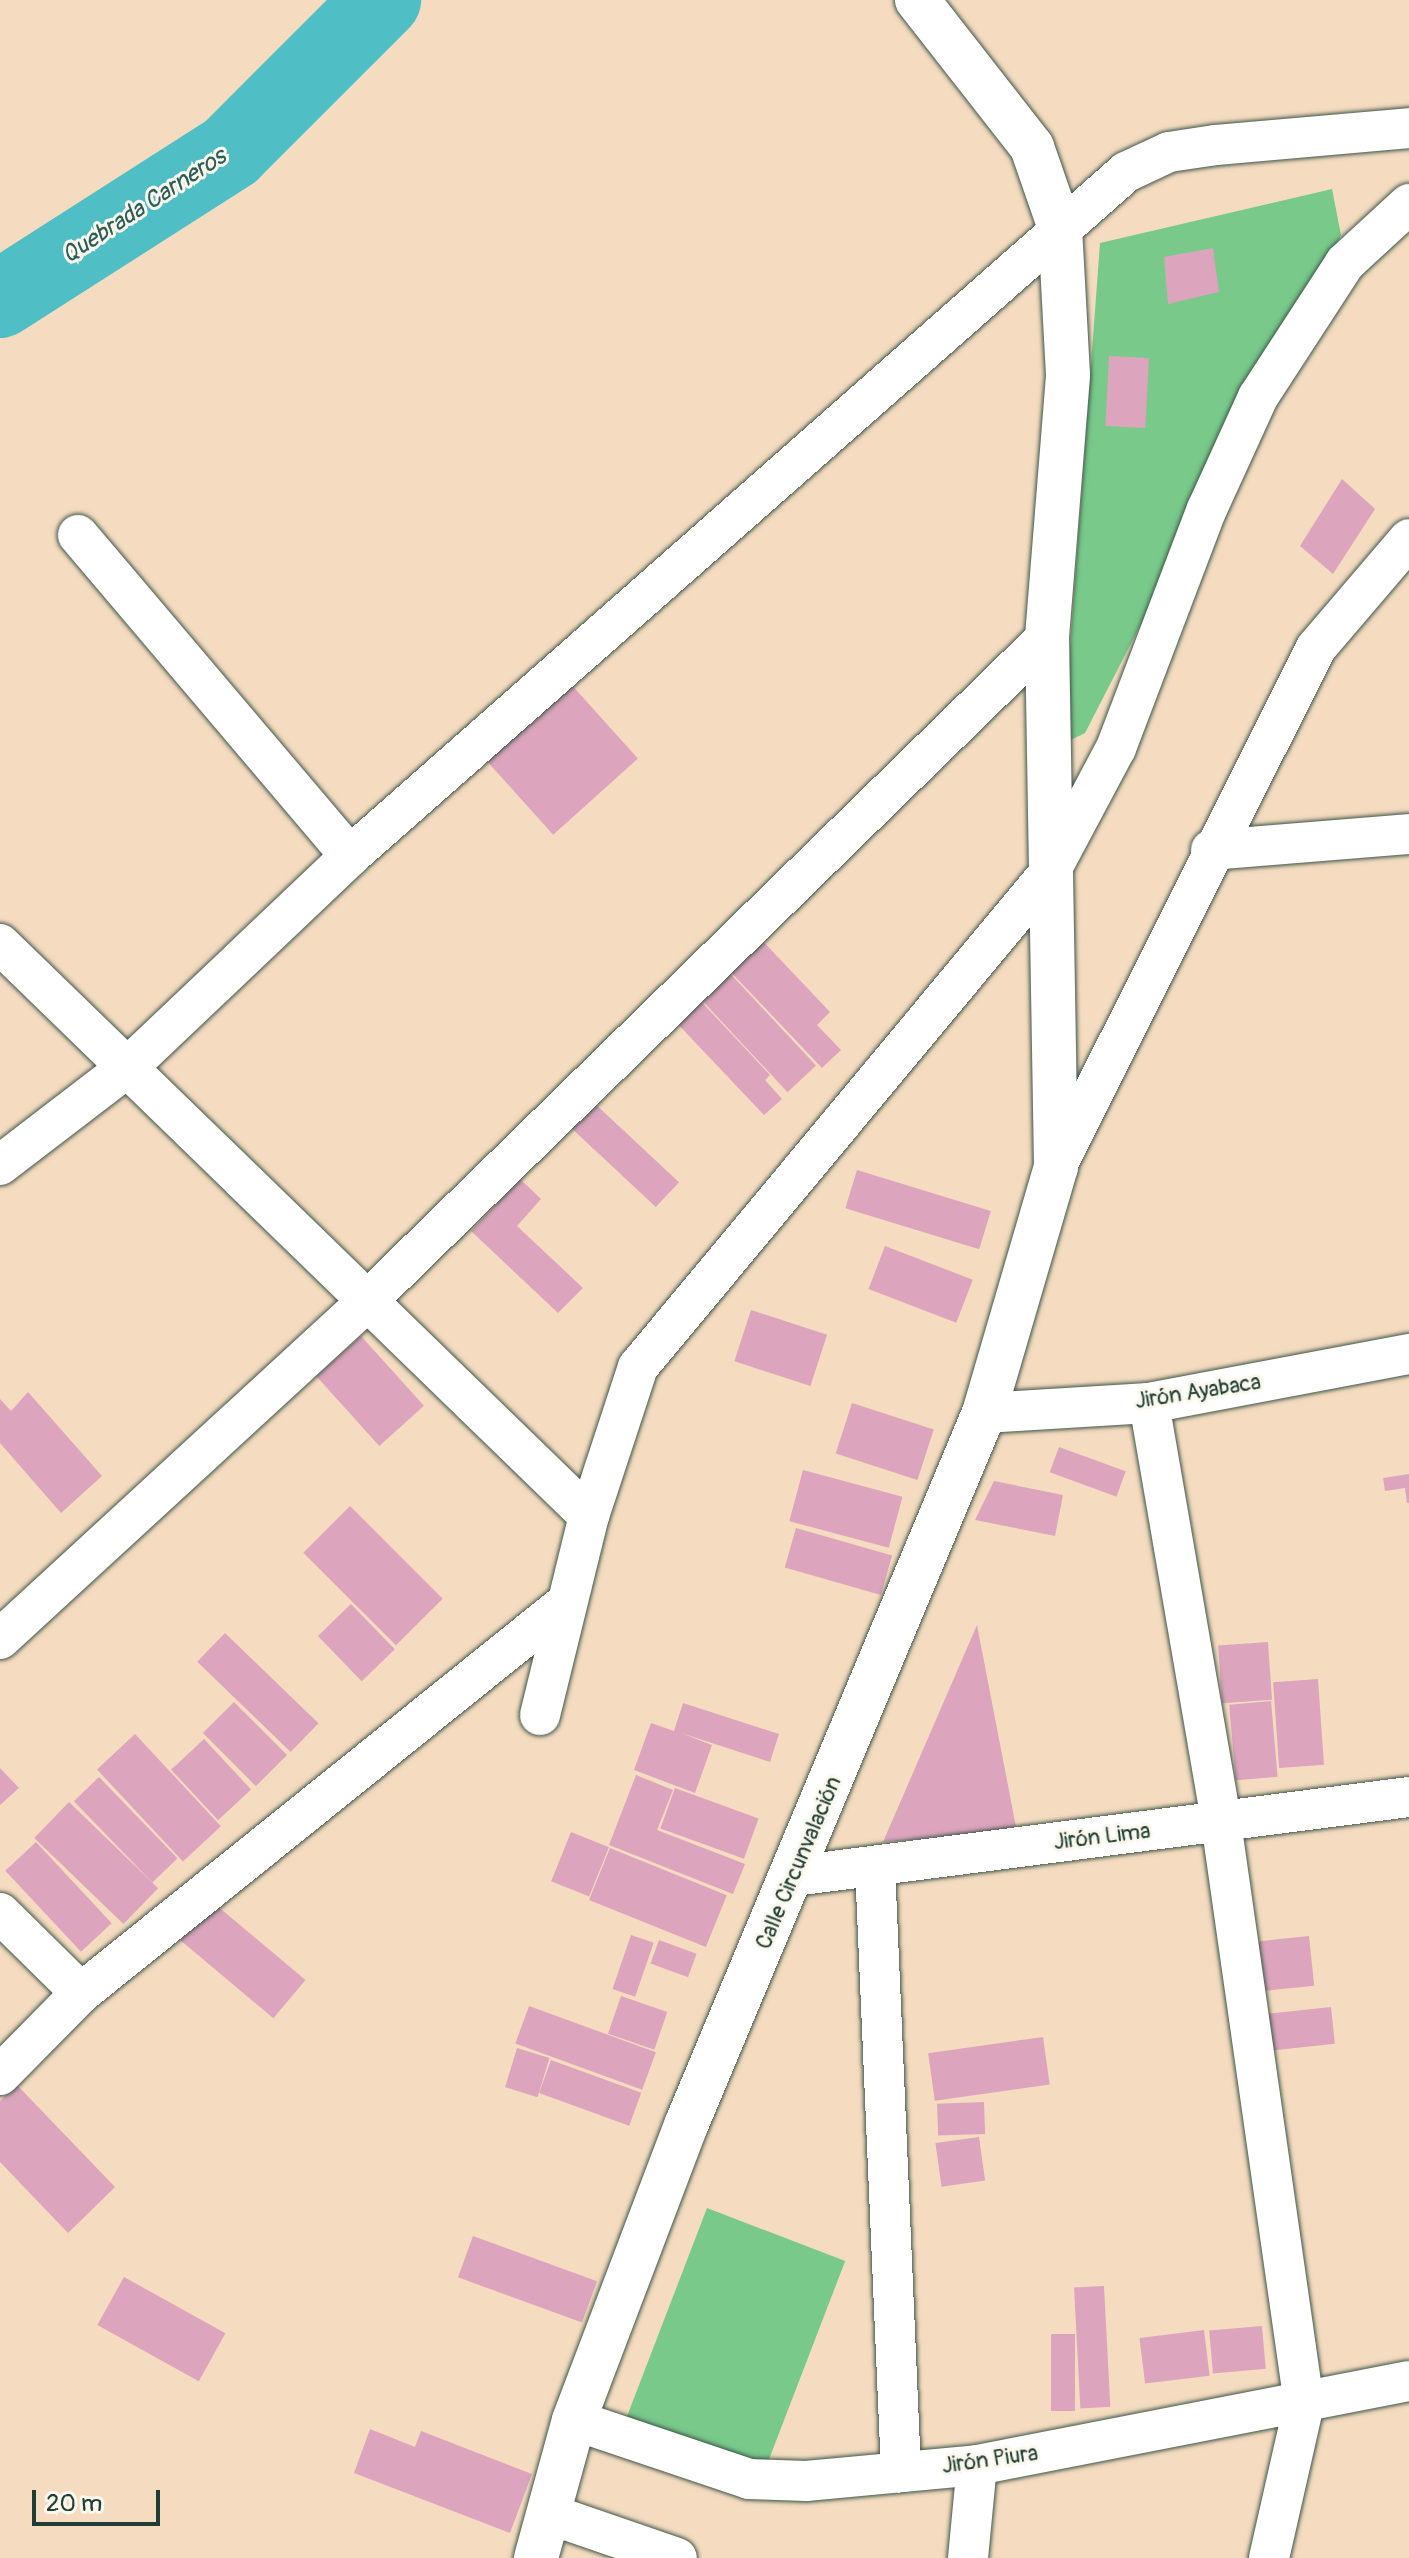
<!DOCTYPE html>
<meta charset="utf-8">
<style>
body{margin:0}
#map{position:relative;width:1409px;height:2558px;overflow:hidden;background:#f5dcc0;font-family:Pangolin,sans-serif}
div>[style]{position:absolute}
[style*='--x']{left:calc(var(--x)*1px);top:calc(var(--y)*1px);width:calc(var(--w)*1px);rotate:calc(var(--a)*1deg)}
.green>*{inset:0;background:#78c98a;transform-origin:0 0}
.river>*{height:78px;margin:-39px;padding:0 39px;transform-origin:39px;border-radius:39px;background:#50bec5}
.building>*{inset:0;background:#dca5bd;transform-origin:0 0}
.roads{filter:drop-shadow(0 0 2px #3f5549) drop-shadow(0 0 2px #3f5549)}
.minor>*{height:40px;margin:-20px;padding:0 20px;transform-origin:20px;border-radius:20px;background:#fff}
.primary>*{height:44px;margin:-22px;padding:0 22px;transform-origin:22px;border-radius:22px;background:#fff}
span{translate:-50% -50%;white-space:nowrap;text-align:center;line-height:1.15;-webkit-text-stroke:6px #fbf7ec;paint-order:stroke}
.street-label{font-size:22px;color:#1f3d34}
.water-label{font-size:24px;color:#2b5d58;font-style:italic}
.scale{position:absolute;left:32px;top:2490px;width:128px;height:36px;box-sizing:border-box;border:4px solid #1f3d34;border-top:0;padding-left:10px;font-size:24px;line-height:28px;white-space:nowrap;color:#1f3d34;-webkit-text-stroke:6px #fbf7ec;paint-order:stroke}
</style>
<div id="map">
<div class="green">
<i style="clip-path:polygon(1332px 189px,1341px 235px,1085px 733px,1063px 744px,1100px 243px)"></i>
<i style="left:707px;top:2208px;width:148px;height:225px;rotate:21deg"></i>
</div>
<div class="river">
<i style="--x:0;--y:299;--w:274;--a:-32.6"></i>
<i style="--x:231;--y:151;--w:214;--a:-45"></i>
</div>
<div class="building">
<i style="clip-path:polygon(1213px 248px,1219px 292px,1168px 304px,1164px 257px)"></i>
<i style="left:1109px;top:356px;width:40px;height:70px;rotate:3deg"></i>
<i style="clip-path:polygon(1342px 479px,1375px 509px,1333px 574px,1300px 546px)"></i>
<i style="left:569px;top:682px;width:103px;height:114px;rotate:48deg"></i>
<i style="clip-path:polygon(759px 937px,830px 1012px,817px 1025px,841px 1050px,822px 1068px,727px 968px)"></i>
<i style="left:726px;top:969px;width:132px;height:39px;rotate:47deg"></i>
<i style="clip-path:polygon(697px 997px,770px 1075px,765px 1080px,782px 1099px,764px 1115px,673px 1019px)"></i>
<i style="left:592px;top:1101px;width:119px;height:34px;rotate:43deg"></i>
<i style="left:857px;top:1170px;width:140px;height:40px;rotate:17deg"></i>
<i style="clip-path:polygon(520px 1179px,541px 1199px,517px 1226px,583px 1288px,558px 1313px,471px 1231px)"></i>
<i style="left:885px;top:1246px;width:94px;height:46px;rotate:21deg"></i>
<i style="left:751px;top:1310px;width:80px;height:54px;rotate:18deg"></i>
<i style="left:361px;top:1336px;width:94px;height:60px;rotate:48deg"></i>
<i style="clip-path:polygon(28px 1392px,102px 1476px,61px 1513px,0 1443px,0 1399px,11px 1411px)"></i>
<i style="left:852px;top:1403px;width:86px;height:53px;rotate:18deg"></i>
<i style="left:1059px;top:1447px;width:71px;height:27px;rotate:20deg"></i>
<i style="left:803px;top:1470px;width:103px;height:53px;rotate:15deg"></i>
<i style="clip-path:polygon(1409px 1474px,1409px 1503px,1407px 1503px,1405px 1488px,1385px 1491px,1383px 1478px)"></i>
<i style="clip-path:polygon(994px 1481px,1063px 1495px,1055px 1536px,975px 1520px)"></i>
<i style="left:350px;top:1506px;width:131px;height:66px;rotate:45deg"></i>
<i style="left:796px;top:1528px;width:100px;height:41px;rotate:16deg"></i>
<i style="left:351px;top:1604px;width:63px;height:46px;rotate:46deg"></i>
<i style="clip-path:polygon(977px 1625px,1017px 1832px,883px 1842px)"></i>
<i style="left:225px;top:1633px;width:130px;height:40px;rotate:44deg"></i>
<i style="left:1268px;top:1642px;width:58px;height:50px;rotate:86deg"></i>
<i style="left:1318px;top:1679px;width:86px;height:45px;rotate:86deg"></i>
<i style="left:1271px;top:1701px;width:76px;height:42px;rotate:85deg"></i>
<i style="left:234px;top:1702px;width:75px;height:44px;rotate:45deg"></i>
<i style="clip-path:polygon(683px 1703px,779px 1734px,770px 1762px,681px 1733px,712px 1745px,695px 1793px,634px 1770px,651px 1723px,674px 1731px)"></i>
<i style="left:135px;top:1734px;width:126px;height:52px;rotate:47deg"></i>
<i style="left:204px;top:1739px;width:69px;height:45px;rotate:47deg"></i>
<i style="clip-path:polygon(0 1768px,19px 1788px,0 1805px)"></i>
<i style="clip-path:polygon(636px 1775px,673px 1790px,657px 1830px,745px 1864px,733px 1894px,609px 1845px)"></i>
<i style="left:99px;top:1777px;width:113px;height:35px;rotate:46deg"></i>
<i style="left:675px;top:1788px;width:89px;height:43px;rotate:20deg"></i>
<i style="left:69px;top:1802px;width:124px;height:50px;rotate:44deg"></i>
<i style="left:571px;top:1832px;width:41px;height:53px;rotate:22deg"></i>
<i style="left:36px;top:1842px;width:111px;height:42px;rotate:47deg"></i>
<i style="left:610px;top:1848px;width:126px;height:56px;rotate:22deg"></i>
<i style="left:209px;top:1899px;width:126px;height:50px;rotate:40deg"></i>
<i style="left:631px;top:1935px;width:24px;height:57px;rotate:19deg"></i>
<i style="left:1309px;top:1936px;width:50px;height:55px;rotate:84deg"></i>
<i style="left:659px;top:1940px;width:40px;height:25px;rotate:20deg"></i>
<i style="left:621px;top:1996px;width:49px;height:40px;rotate:19deg"></i>
<i style="left:529px;top:2006px;width:135px;height:40px;rotate:20deg"></i>
<i style="left:1331px;top:2007px;width:37px;height:63px;rotate:84deg"></i>
<i style="left:1043px;top:2037px;width:48px;height:116px;rotate:82deg"></i>
<i style="left:517px;top:2048px;width:34px;height:41px;rotate:17deg"></i>
<i style="left:551px;top:2060px;width:96px;height:35px;rotate:20deg"></i>
<i style="clip-path:polygon(17px 2085px,115px 2187px,68px 2233px,0 2162px,0 2101px)"></i>
<i style="left:984px;top:2102px;width:32px;height:47px;rotate:88deg"></i>
<i style="left:979px;top:2137px;width:44px;height:44px;rotate:82deg"></i>
<i style="left:473px;top:2236px;width:132px;height:44px;rotate:20deg"></i>
<i style="left:124px;top:2277px;width:116px;height:55px;rotate:29deg"></i>
<i style="left:1104px;top:2286px;width:121px;height:30px;rotate:87deg"></i>
<i style="left:1262px;top:2326px;width:43px;height:53px;rotate:85deg"></i>
<i style="left:1204px;top:2330px;width:46px;height:65px;rotate:83deg"></i>
<i style="left:1051px;top:2334px;width:24px;height:77px"></i>
<i style="clip-path:polygon(370px 2429px,415px 2447px,421px 2431px,532px 2474px,510px 2533px,354px 2473px)"></i>
</div>
<div class="roads">
<div class="minor">
<i style="--x:78;--y:535;--w:421;--a:49.7"></i>
<i style="--x:1211;--y:850;--w:199;--a:-4.6"></i>
<i style="--x:0;--y:944;--w:821;--a:44.16"></i>
<i style="--x:0;--y:1165;--w:163;--a:-37.5"></i>
<i style="--x:129;--y:1066;--w:305;--a:-43.5"></i>
<i style="--x:350;--y:856;--w:1034;--a:-41.39"></i>
<i style="--x:1126;--y:172;--w:47;--a:-24.9"></i>
<i style="--x:1169;--y:152;--w:48;--a:-8.5"></i>
<i style="--x:1216;--y:145;--w:194;--a:-5"></i>
<i style="--x:1056;--y:1167;--w:580;--a:-63.39"></i>
<i style="--x:1316;--y:648;--w:143;--a:-49.5"></i>
<i style="--x:1149;--y:1403;--w:425;--a:80.2"></i>
<i style="--x:1221;--y:1822;--w:588;--a:81.88"></i>
<i style="--x:1304;--y:2404;--w:158;--a:102.8"></i>
<i style="--x:984;--y:1413;--w:165;--a:-3.5"></i>
<i style="--x:1149;--y:1403;--w:265;--a:-10.7"></i>
<i style="--x:0;--y:1639;--w:495;--a:-42.6"></i>
<i style="--x:364;--y:1304;--w:955;--a:-44.32"></i>
<i style="--x:540;--y:1715;--w:205;--a:-76.2"></i>
<i style="--x:589;--y:1516;--w:157;--a:-71.8"></i>
<i style="--x:638;--y:1367;--w:644;--a:-50.23"></i>
<i style="--x:1050;--y:872;--w:140;--a:-62"></i>
<i style="--x:1116;--y:748;--w:256;--a:-69.2"></i>
<i style="--x:1207;--y:509;--w:123;--a:-65.5"></i>
<i style="--x:1258;--y:397;--w:160;--a:-57"></i>
<i style="--x:1345;--y:263;--w:87;--a:-42.7"></i>
<i style="--x:875;--y:1866;--w:607;--a:87.54"></i>
<i style="--x:794;--y:1876;--w:620;--a:-7.32"></i>
<i style="--x:0;--y:1913;--w:114;--a:44.6"></i>
<i style="--x:0;--y:2075;--w:115;--a:-45.4"></i>
<i style="--x:81;--y:1993;--w:621;--a:-38.79"></i>
<i style="--x:574;--y:2420;--w:185;--a:18.6"></i>
<i style="--x:749;--y:2479;--w:57;--a:2"></i>
<i style="--x:806;--y:2481;--w:172;--a:-5.3"></i>
<i style="--x:977;--y:2465;--w:440;--a:-11"></i>
<i style="--x:552;--y:2515;--w:132;--a:19"></i>
<i style="--x:968;--y:2558;--w:93;--a:-84.5"></i>
</div>
<div class="primary">
<i style="--x:536;--y:2558;--w:143;--a:-74.6"></i>
<i style="--x:574;--y:2420;--w:318;--a:-69.2"></i>
<i style="--x:687;--y:2123;--w:770;--a:-67.3"></i>
<i style="--x:984;--y:1413;--w:256;--a:-73.7"></i>
<i style="--x:1056;--y:1167;--w:530;--a:-90.97"></i>
<i style="--x:1047;--y:637;--w:263;--a:-85.4"></i>
<i style="--x:1068;--y:375;--w:147;--a:-93.1"></i>
<i style="--x:1060;--y:228;--w:86;--a:-109.1"></i>
<i style="--x:1032;--y:147;--w:187;--a:-128"></i>
</div>
</div>
<div class="street-label">
<span style="left:1198px;top:1392px;rotate:-9deg">Jirón Ayabaca</span>
<span style="left:1102px;top:1837px;rotate:-7deg">Jirón Lima</span>
<span style="left:799px;top:1863px;rotate:-67deg">Calle Circunvalación</span>
<span style="left:990px;top:2460px;rotate:-8deg">Jirón Piura</span>
</div>
<div class="water-label">
<span style="left:144px;top:206px;rotate:-33deg">Quebrada Carneros</span>
</div>
<div class="scale">20 m</div>
</div>
